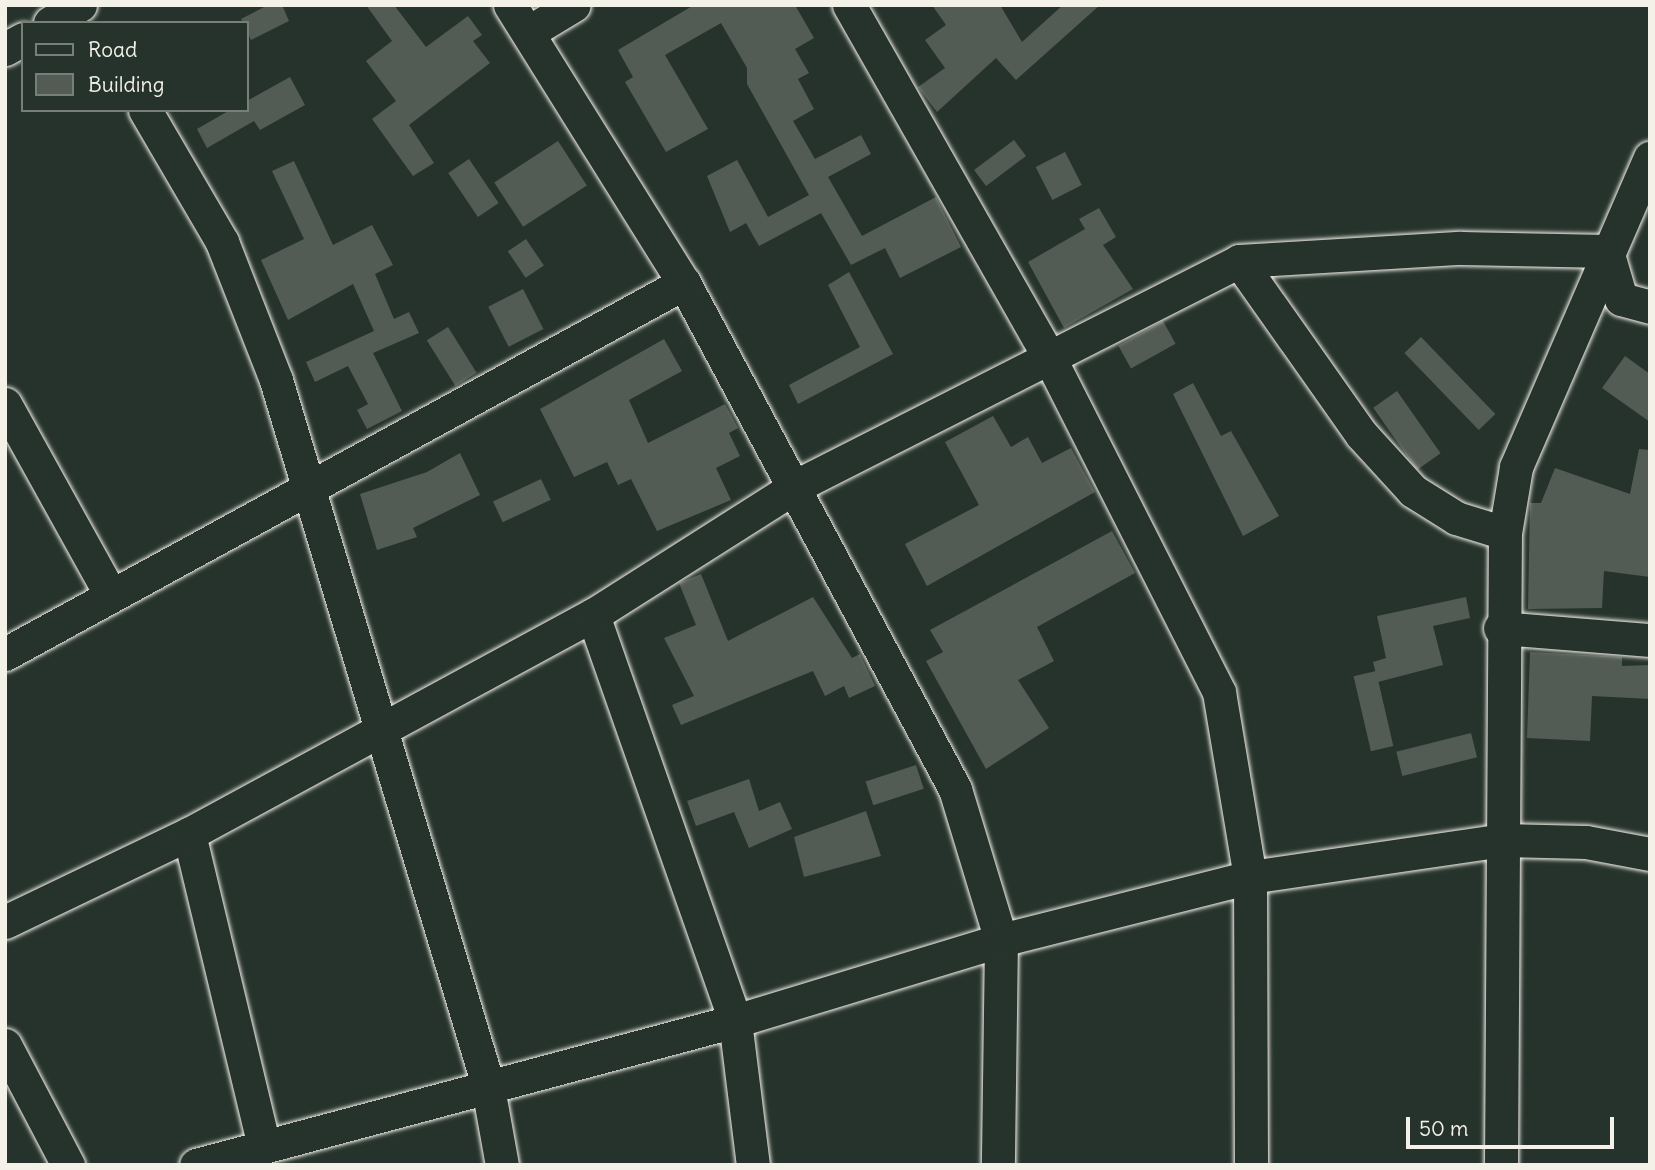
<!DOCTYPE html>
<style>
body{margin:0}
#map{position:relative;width:1655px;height:1170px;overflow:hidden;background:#26332d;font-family:Delius,sans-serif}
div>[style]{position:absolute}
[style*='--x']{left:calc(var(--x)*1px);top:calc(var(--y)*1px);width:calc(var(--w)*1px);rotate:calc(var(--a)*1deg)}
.building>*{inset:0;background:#525c55;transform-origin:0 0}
.roads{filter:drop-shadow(0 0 2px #f4f1e8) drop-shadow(0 0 2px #f4f1e8)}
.minor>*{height:33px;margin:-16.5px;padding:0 16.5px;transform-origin:16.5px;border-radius:16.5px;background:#26332d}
span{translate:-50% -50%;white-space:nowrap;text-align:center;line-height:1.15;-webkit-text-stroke:7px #26332d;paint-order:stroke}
.frame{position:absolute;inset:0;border:7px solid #f4f1e8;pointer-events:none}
.legend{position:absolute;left:21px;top:21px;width:228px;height:91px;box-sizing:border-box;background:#26332d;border:2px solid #787f78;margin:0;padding:9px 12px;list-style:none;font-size:21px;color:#f4f1e8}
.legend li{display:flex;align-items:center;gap:14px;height:35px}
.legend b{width:35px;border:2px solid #787f78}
.scale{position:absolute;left:1406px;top:1117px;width:208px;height:32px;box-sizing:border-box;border:4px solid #f4f1e8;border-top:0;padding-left:9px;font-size:21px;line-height:24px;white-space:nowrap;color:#f4f1e8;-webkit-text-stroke:5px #26332d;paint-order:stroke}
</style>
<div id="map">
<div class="building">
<i style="clip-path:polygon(268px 5px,282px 5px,289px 21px,251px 40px,241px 19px)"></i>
<i style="clip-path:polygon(366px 5px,394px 5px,426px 47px,468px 16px,482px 35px,473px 41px,490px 63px,409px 125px,434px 163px,413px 176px,372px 119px,396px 101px,366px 61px,392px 41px)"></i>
<i style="clip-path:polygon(694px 5px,795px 5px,814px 38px,795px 49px,809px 73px,798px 79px,814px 109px,793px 121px,815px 159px,861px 135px,871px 154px,828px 177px,862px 236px,936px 197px,961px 247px,900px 278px,885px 248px,851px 265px,821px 213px,759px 246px,746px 223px,730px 232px,707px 176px,737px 160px,768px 217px,809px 195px,747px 84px,747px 68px,721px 23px,665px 55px,708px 129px,666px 152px,625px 82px,633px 77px,618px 50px)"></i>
<i style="clip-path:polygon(932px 5px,1000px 5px,1022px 42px,1063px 5px,1100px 5px,1016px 80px,996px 58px,937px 112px,918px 87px,945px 68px,925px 40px,946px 25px)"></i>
<i style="clip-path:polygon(290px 77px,305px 105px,260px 130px,254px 121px,207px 148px,197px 129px,230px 110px,247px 110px,247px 101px)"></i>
<i style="left:1014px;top:140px;width:20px;height:50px;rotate:53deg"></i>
<i style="left:558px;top:141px;width:53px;height:76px;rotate:57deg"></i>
<i style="left:1065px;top:152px;width:37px;height:33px;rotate:63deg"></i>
<i style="left:469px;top:159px;width:53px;height:25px;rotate:56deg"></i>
<i style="clip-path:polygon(294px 161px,333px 245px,372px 225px,393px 265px,375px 274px,394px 319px,409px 312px,419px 333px,373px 353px,402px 411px,367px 429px,357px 410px,368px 404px,348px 366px,315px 382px,306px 362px,374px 331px,353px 284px,288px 320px,261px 260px,304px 239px,272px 171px)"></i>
<i style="clip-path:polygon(1099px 208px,1116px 237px,1103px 245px,1133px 289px,1064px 328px,1028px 262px,1085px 229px,1079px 219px)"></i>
<i style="left:526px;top:239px;width:32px;height:22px;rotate:56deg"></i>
<i style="clip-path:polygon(849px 272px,893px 354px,798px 404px,789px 385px,860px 347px,828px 285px)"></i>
<i style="left:523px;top:289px;width:45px;height:39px;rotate:63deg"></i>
<i style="left:1163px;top:321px;width:26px;height:51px;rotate:61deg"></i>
<i style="left:448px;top:327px;width:54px;height:25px;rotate:58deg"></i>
<i style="left:1421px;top:337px;width:107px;height:23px;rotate:46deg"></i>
<i style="clip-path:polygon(664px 339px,682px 371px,629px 400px,648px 443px,725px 404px,738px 428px,729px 433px,740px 456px,716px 468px,731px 500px,657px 531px,631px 479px,618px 485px,607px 462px,574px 477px,540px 409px)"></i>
<i style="clip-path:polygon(1625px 356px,1650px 374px,1650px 422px,1602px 388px)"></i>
<i style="clip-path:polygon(1193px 383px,1221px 436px,1231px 431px,1279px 516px,1243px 536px,1173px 394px)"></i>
<i style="left:1397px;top:391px;width:76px;height:29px;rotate:55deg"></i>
<i style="clip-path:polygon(993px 416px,1011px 447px,1028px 437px,1042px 463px,1071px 448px,1095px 492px,927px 586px,905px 544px,979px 505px,945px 442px)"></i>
<i style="clip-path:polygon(1639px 449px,1650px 450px,1650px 577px,1604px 571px,1602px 608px,1528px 609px,1530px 503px,1541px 503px,1555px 468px,1630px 494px)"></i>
<i style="clip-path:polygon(460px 453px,480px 495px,413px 528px,417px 537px,377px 550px,360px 494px,427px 472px)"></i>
<i style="left:541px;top:479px;width:23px;height:53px;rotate:65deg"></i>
<i style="clip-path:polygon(1112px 531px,1135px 573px,1037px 627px,1054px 661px,1018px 680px,1049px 728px,986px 769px,926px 661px,943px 652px,930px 630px)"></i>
<i style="clip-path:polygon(701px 574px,728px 641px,813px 597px,852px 658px,860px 654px,875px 686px,849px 698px,844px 686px,825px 696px,813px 671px,681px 725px,672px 705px,694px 696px,664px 638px,696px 625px,679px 583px)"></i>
<i style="clip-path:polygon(1466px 597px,1470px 618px,1433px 626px,1443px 665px,1378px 682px,1373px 662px,1386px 658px,1377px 616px)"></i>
<i style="clip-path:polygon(1530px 652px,1622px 657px,1622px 666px,1650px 665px,1650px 699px,1592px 696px,1590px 741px,1527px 738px)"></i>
<i style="left:1376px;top:671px;width:77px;height:23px;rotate:77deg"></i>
<i style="left:1471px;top:733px;width:25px;height:77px;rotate:76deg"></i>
<i style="left:916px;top:765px;width:25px;height:53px;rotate:72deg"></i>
<i style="clip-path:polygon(749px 779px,759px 811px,780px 802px,792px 829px,749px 848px,734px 812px,696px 826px,687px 801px)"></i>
<i style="clip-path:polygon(866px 811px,881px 856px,804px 877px,794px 837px)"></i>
</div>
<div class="roads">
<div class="minor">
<i style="--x:510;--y:5;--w:328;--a:58"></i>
<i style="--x:684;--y:283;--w:574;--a:61.83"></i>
<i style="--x:955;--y:789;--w:158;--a:73.1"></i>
<i style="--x:1001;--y:940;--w:225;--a:90.8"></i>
<i style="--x:849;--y:5;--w:403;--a:60.4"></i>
<i style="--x:1048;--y:355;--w:378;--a:63.1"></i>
<i style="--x:1219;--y:692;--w:188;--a:80.5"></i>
<i style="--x:1250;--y:877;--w:288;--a:89.8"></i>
<i style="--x:50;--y:23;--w:35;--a:-31"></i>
<i style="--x:529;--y:32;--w:52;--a:-31"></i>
<i style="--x:5;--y:49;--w:21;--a:-29"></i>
<i style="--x:145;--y:110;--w:153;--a:59.7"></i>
<i style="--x:222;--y:242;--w:148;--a:68.6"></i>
<i style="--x:276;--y:380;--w:733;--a:73.27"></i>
<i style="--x:487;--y:1082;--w:84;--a:79.8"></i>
<i style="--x:1239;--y:261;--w:222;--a:-3.4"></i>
<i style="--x:1461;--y:248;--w:146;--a:1.2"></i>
<i style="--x:1607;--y:251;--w:50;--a:73.7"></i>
<i style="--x:1621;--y:299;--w:30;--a:15"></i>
<i style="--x:5;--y:404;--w:215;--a:61"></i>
<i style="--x:593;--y:615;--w:430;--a:70.7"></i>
<i style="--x:735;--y:1021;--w:145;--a:82.9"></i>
<i style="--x:1500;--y:628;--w:150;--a:4.6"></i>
<i style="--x:5;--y:654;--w:774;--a:-28.65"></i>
<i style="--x:189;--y:834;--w:321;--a:76.5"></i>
<i style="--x:5;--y:922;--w:204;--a:-25.6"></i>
<i style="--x:189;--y:834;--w:460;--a:-28.5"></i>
<i style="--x:593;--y:615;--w:241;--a:-32.4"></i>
<i style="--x:796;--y:486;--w:497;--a:-26.9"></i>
<i style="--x:1239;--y:261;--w:212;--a:54.8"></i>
<i style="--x:1361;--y:434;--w:77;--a:47.6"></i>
<i style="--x:1413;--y:491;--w:51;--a:32.1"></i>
<i style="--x:1456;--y:518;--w:51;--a:17"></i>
<i style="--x:5;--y:1045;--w:136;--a:62.3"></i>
<i style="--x:196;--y:1165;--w:558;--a:-14.96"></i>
<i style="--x:735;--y:1021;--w:278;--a:-16.9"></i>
<i style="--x:1001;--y:940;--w:257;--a:-14.2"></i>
<i style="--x:1250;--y:877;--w:256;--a:-8.3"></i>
<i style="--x:1503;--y:840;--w:83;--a:1.4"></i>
<i style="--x:1586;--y:842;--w:65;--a:10.6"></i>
<i style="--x:1501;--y:1165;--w:632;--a:-89.64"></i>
<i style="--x:1505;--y:533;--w:67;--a:-80.5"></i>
<i style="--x:1516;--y:467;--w:337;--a:-66.6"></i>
</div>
</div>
<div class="frame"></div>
<ul class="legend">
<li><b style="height:9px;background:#26332d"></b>Road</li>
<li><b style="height:19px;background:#525c55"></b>Building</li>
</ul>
<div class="scale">50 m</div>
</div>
